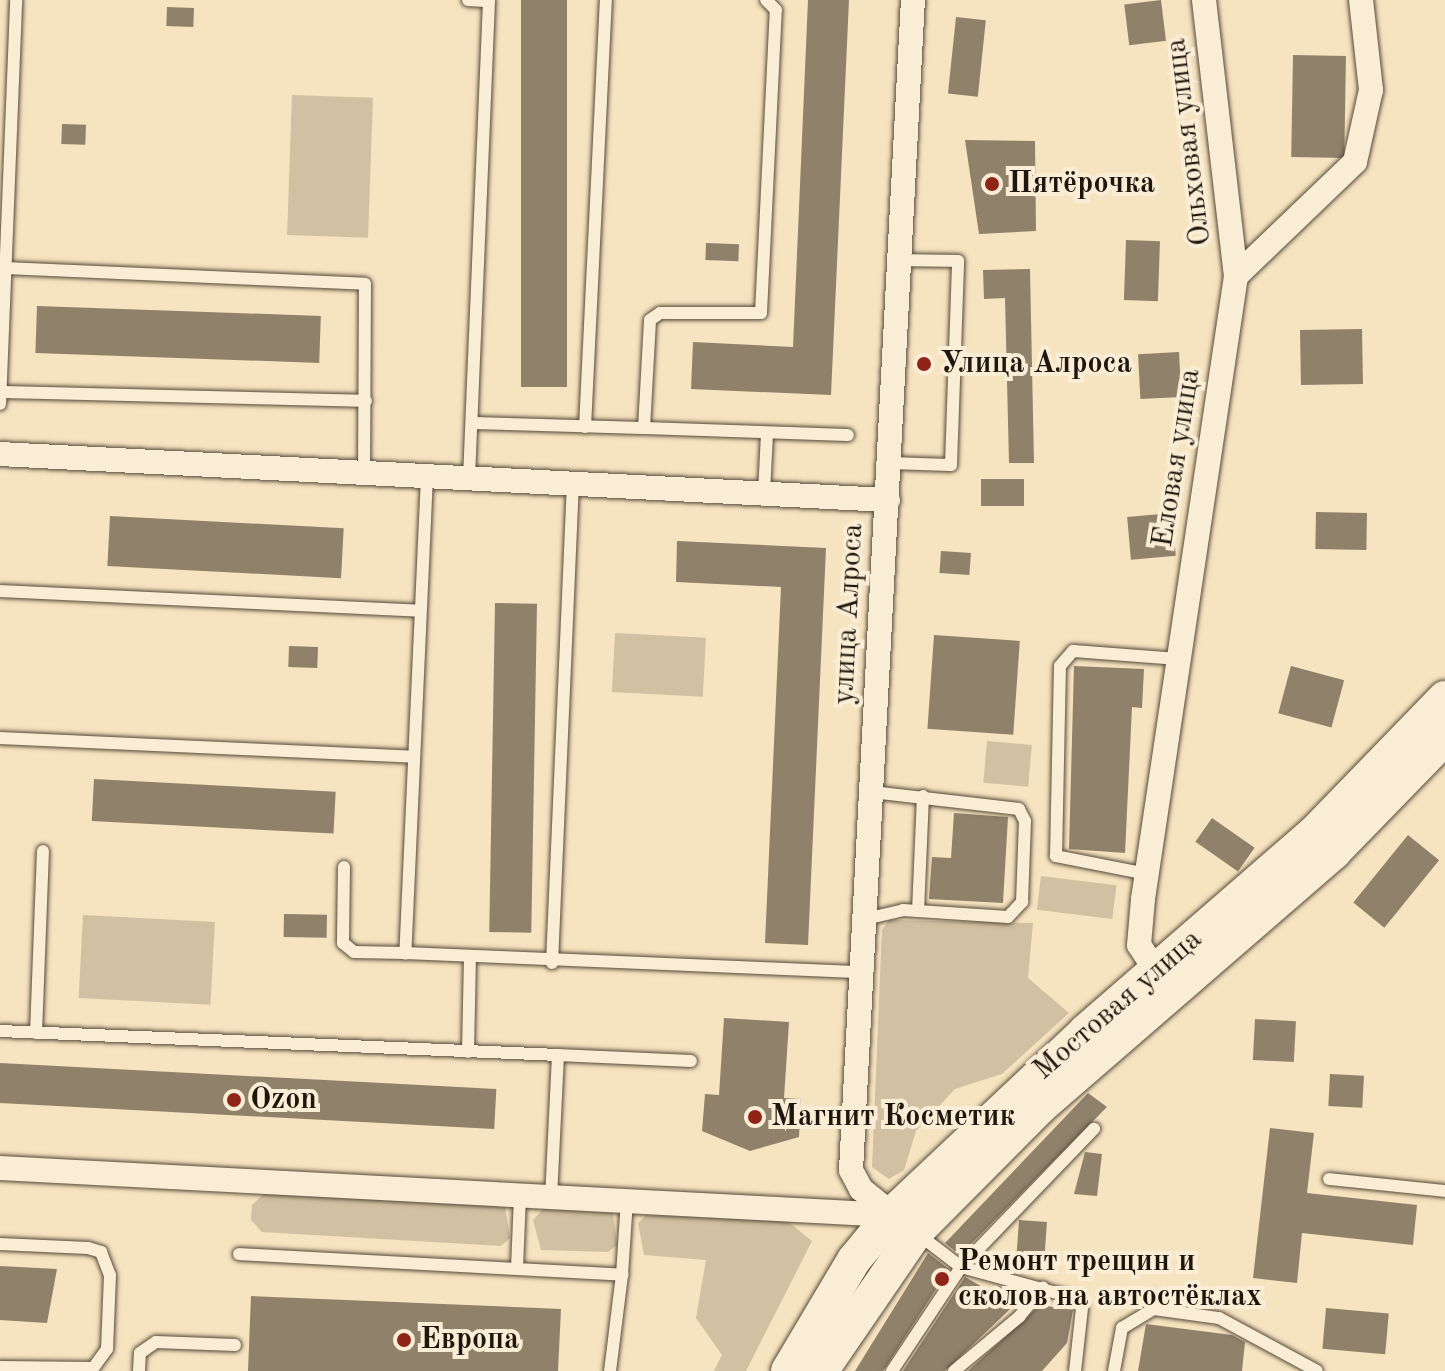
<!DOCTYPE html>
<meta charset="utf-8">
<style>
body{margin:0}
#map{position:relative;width:1445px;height:1371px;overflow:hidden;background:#f6e3bf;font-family:"Old Standard TT",serif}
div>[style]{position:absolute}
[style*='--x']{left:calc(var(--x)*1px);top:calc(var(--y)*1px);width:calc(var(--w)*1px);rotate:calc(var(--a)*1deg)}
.green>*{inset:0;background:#d1c0a1;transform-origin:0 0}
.building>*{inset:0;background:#8f816a;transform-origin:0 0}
.roads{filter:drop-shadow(0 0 2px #55493a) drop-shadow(0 0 2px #55493a)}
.lane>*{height:12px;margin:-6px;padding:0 6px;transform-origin:6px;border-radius:6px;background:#f9edd5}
.street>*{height:24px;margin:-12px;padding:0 12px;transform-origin:12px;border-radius:12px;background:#f9edd5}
.secondary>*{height:34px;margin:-17px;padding:0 17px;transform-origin:17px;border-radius:17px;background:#f9edd5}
.dots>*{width:22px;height:22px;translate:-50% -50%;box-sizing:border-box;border:4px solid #f9edd5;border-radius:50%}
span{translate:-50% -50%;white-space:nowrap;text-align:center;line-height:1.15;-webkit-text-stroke:8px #f9edd5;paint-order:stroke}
.street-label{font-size:30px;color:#1f160d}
.poi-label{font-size:30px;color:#1f160d;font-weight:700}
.left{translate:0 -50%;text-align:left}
</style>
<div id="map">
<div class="green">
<i style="left:292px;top:95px;width:81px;height:140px;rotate:2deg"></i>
<i style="left:615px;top:633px;width:91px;height:59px;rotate:3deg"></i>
<i style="left:987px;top:741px;width:45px;height:42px;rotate:5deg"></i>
<i style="left:1041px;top:876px;width:76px;height:34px;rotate:7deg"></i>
<i style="left:83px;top:915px;width:132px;height:83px;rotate:3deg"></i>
<i style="clip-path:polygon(889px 920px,1033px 923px,1028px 978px,1069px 1013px,1002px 1074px,955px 1089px,916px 1131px,904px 1170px,889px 1179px,872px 1167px,882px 930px)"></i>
<i style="clip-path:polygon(265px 1193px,505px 1207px,510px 1238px,501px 1246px,262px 1232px,251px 1220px,252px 1205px)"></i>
<i style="clip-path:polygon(543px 1209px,613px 1213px,617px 1245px,608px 1252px,541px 1250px,533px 1220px)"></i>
<i style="clip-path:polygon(647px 1215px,787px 1221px,812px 1241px,746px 1371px,714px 1371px,722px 1355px,696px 1318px,706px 1260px,644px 1255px,638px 1223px)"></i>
</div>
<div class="building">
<i style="left:521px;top:0;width:46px;height:387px"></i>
<i style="clip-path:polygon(808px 0,849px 0,831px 395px,691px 389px,693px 342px,793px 347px)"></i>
<i style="left:1161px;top:0;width:41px;height:37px;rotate:83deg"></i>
<i style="left:167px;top:7px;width:27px;height:19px;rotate:2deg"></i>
<i style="left:956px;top:17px;width:30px;height:77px;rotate:6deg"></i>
<i style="left:1293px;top:55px;width:53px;height:102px;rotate:1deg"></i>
<i style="left:62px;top:124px;width:24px;height:20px;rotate:2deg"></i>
<i style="clip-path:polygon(965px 140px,1035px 141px,1036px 231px,979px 234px)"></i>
<i style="left:1126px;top:240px;width:34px;height:60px;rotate:2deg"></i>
<i style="left:706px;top:243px;width:33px;height:17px;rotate:2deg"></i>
<i style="clip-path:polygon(1030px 269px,1034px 463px,1009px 463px,1005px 298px,984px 299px,983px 270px)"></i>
<i style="left:37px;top:306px;width:284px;height:47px;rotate:2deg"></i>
<i style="left:1362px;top:329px;width:55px;height:62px;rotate:89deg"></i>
<i style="left:1179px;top:352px;width:45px;height:41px;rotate:87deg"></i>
<i style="left:981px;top:479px;width:43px;height:27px"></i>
<i style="left:1316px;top:512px;width:51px;height:37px;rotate:1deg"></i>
<i style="left:1172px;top:513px;width:43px;height:45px;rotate:85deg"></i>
<i style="left:110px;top:516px;width:234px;height:50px;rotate:3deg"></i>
<i style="clip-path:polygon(677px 541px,826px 548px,808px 945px,765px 943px,781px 587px,676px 582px)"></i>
<i style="left:941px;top:551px;width:30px;height:22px;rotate:4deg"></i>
<i style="left:495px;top:603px;width:42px;height:329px;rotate:1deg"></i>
<i style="left:934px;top:635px;width:86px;height:94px;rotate:4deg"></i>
<i style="left:289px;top:646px;width:29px;height:21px;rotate:2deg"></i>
<i style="clip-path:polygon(1074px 666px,1144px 669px,1142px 708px,1132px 707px,1125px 853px,1069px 849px)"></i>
<i style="left:1291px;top:666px;width:55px;height:49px;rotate:15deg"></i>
<i style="left:94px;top:779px;width:242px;height:42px;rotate:3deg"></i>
<i style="clip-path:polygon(954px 813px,1008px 817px,1003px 903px,929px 899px,932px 857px,951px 858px)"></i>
<i style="left:1212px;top:818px;width:52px;height:29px;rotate:35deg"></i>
<i style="left:1408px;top:835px;width:40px;height:87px;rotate:39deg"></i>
<i style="left:284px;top:914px;width:43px;height:23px;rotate:1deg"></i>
<i style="clip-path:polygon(724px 1018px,789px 1022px,784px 1098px,801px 1099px,799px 1137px,750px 1151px,702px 1131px,705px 1094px,719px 1095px)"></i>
<i style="left:1255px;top:1019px;width:41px;height:41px;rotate:3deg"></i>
<i style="left:0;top:1063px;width:497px;height:40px;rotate:3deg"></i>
<i style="left:1330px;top:1074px;width:34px;height:32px;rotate:3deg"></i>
<i style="clip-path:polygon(1088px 1093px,1107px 1107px,960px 1255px,945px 1243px)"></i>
<i style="clip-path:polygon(1270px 1128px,1314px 1133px,1307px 1193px,1417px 1205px,1413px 1245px,1302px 1233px,1297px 1283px,1253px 1278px)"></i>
<i style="clip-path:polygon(1085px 1152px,1102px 1154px,1097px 1196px,1074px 1194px)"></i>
<i style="left:1019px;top:1220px;width:28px;height:52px;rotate:4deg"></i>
<i style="clip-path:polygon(928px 1253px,949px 1269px,883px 1371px,855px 1371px)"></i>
<i style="clip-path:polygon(0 1266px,57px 1269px,47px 1323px,0 1320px)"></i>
<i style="clip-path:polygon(965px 1277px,993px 1293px,998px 1286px,1026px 1294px,945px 1371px,903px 1371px)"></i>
<i style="clip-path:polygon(251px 1296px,561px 1309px,558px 1371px,248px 1371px)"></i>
<i style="clip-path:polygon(1040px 1305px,1073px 1310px,1067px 1343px,1042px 1371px,968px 1371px)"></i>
<i style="left:1326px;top:1308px;width:63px;height:41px;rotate:5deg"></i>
<i style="clip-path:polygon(1146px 1324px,1232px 1335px,1245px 1342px,1242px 1371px,1138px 1371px)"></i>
</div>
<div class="roads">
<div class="lane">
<i style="--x:468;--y:0;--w:21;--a:3"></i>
<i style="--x:5;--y:268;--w:360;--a:2.5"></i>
<i style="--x:365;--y:284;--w:189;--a:90.3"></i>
<i style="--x:0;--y:392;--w:366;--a:1.4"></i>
<i style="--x:0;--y:404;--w:404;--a:-87.7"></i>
<i style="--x:472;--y:423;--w:172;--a:1.7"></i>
<i style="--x:644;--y:428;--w:108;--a:-86.8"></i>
<i style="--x:650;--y:320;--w:12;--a:-35"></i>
<i style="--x:660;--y:313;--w:101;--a:0"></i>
<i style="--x:761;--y:313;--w:303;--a:-87.2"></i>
<i style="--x:776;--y:10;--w:14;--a:-135"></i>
<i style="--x:585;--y:427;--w:428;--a:-87.2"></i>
<i style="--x:644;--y:428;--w:204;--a:2"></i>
<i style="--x:889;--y:463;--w:62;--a:1.8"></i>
<i style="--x:951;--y:465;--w:204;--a:-88"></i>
<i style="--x:958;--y:261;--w:58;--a:-179"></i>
<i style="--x:427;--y:476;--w:478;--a:92.6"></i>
<i style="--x:405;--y:953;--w:457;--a:2.4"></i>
<i style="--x:469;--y:478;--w:478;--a:-87.6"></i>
<i style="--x:764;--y:493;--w:60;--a:-87.1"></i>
<i style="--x:0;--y:591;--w:420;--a:2.7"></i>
<i style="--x:0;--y:738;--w:414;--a:2.6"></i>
<i style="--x:344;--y:867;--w:76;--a:90.8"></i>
<i style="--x:343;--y:943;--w:14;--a:39"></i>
<i style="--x:354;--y:952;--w:51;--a:1.1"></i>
<i style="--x:1147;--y:874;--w:93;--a:-168.8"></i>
<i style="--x:1056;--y:856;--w:190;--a:-88.8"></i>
<i style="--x:1060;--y:666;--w:20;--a:-49"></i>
<i style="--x:1073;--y:651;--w:106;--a:4.3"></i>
<i style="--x:918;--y:911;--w:115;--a:-87.5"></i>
<i style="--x:865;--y:919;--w:39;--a:-13"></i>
<i style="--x:903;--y:910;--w:105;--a:3.8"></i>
<i style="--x:1008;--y:917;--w:21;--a:-47"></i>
<i style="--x:1022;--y:902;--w:81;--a:-87.9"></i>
<i style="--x:1025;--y:821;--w:13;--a:-117"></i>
<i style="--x:1019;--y:809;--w:148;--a:-173.4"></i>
<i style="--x:552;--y:963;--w:479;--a:-87.5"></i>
<i style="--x:0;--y:1031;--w:559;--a:2.46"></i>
<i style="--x:558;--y:1055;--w:141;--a:92.8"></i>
<i style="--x:36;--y:1033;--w:182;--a:-87.8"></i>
<i style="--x:468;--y:1052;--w:94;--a:-88.8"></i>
<i style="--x:558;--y:1055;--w:133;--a:2.6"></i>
<i style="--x:1329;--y:1179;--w:117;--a:5.9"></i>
<i style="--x:918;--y:1234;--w:54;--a:37.5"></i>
<i style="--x:961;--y:1267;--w:118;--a:15.2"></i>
<i style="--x:1075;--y:1298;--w:12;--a:55"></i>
<i style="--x:1082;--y:1308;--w:63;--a:96.3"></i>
<i style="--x:0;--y:1244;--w:88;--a:2.6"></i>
<i style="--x:88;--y:1248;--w:14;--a:17"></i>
<i style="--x:101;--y:1252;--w:25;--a:69"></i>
<i style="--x:110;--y:1275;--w:74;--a:92.3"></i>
<i style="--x:107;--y:1349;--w:24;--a:126"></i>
<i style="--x:93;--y:1368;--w:93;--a:-179.4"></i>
<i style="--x:239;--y:1254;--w:384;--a:3.1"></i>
<i style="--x:622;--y:1275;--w:97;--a:97.1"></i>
<i style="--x:517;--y:1268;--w:73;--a:-87.6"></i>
<i style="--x:622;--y:1275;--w:75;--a:-86.2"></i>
<i style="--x:139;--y:1371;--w:18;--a:-87"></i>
<i style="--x:140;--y:1353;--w:19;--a:-35"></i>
<i style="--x:156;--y:1342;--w:79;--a:2.2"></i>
<i style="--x:892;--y:1371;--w:125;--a:-56.4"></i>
<i style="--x:961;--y:1267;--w:192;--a:-46.1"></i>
<i style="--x:954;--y:1371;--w:85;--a:-39.7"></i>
<i style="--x:1019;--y:1317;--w:38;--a:-51"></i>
<i style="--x:1114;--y:1371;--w:44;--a:-79.5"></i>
<i style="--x:1122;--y:1328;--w:37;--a:-31"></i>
<i style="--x:1154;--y:1309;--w:66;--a:7.9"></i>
<i style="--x:1219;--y:1318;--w:111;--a:28.4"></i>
</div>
<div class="street">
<i style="--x:1204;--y:0;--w:278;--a:83.4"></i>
<i style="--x:0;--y:454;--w:889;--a:2.97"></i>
<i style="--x:1156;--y:971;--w:31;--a:-123"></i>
<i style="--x:1139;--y:945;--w:46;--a:-85"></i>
<i style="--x:1143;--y:899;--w:630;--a:-81.51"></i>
<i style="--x:1236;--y:276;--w:165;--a:-43.8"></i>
<i style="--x:1355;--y:162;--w:74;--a:-77.5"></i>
<i style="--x:1371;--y:90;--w:91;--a:-96.3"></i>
<i style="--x:0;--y:1168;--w:892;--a:3.02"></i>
<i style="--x:902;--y:1222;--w:53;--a:-141.2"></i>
<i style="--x:861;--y:1189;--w:21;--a:-118"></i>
<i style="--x:851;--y:1170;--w:1172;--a:-86.97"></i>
</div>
<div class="secondary">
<i style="--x:788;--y:1371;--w:129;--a:-59.3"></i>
<i style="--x:854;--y:1260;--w:58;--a:-50.6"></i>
<i style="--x:891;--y:1215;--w:268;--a:-43.3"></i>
<i style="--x:1086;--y:1031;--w:302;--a:-41"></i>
<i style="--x:1314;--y:833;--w:188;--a:-45.9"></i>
<i style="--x:821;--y:1371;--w:168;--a:-55.6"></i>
<i style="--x:916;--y:1232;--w:176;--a:-45.2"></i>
<i style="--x:1040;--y:1107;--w:389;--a:-40.9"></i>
<i style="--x:1334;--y:852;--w:159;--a:-45.8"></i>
</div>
</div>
<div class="dots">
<i style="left:992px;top:184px;background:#8f2418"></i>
<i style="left:924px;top:364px;background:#8f2418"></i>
<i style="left:234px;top:1100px;background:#8f2418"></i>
<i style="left:755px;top:1117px;background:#8f2418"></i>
<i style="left:942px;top:1279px;background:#8f2418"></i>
<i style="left:404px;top:1340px;background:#8f2418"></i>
</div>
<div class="street-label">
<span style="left:1189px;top:142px;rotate:-97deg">Ольховая улица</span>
<span style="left:1177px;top:458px;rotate:-81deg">Еловая улица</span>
<span style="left:849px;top:614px;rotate:-87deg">улица Алроса</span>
<span style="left:1118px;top:1005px;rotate:-41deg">Мостовая улица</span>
</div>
<div class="poi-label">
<span class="left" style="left:1008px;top:184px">Пятёрочка</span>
<span class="left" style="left:940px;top:364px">Улица Алроса</span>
<span class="left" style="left:250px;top:1100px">Ozon</span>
<span class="left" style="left:771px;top:1117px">Магнит Косметик</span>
<span class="left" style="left:958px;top:1279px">Ремонт трещин и<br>сколов на автостёклах</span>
<span class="left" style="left:420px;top:1340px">Европа</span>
</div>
</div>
